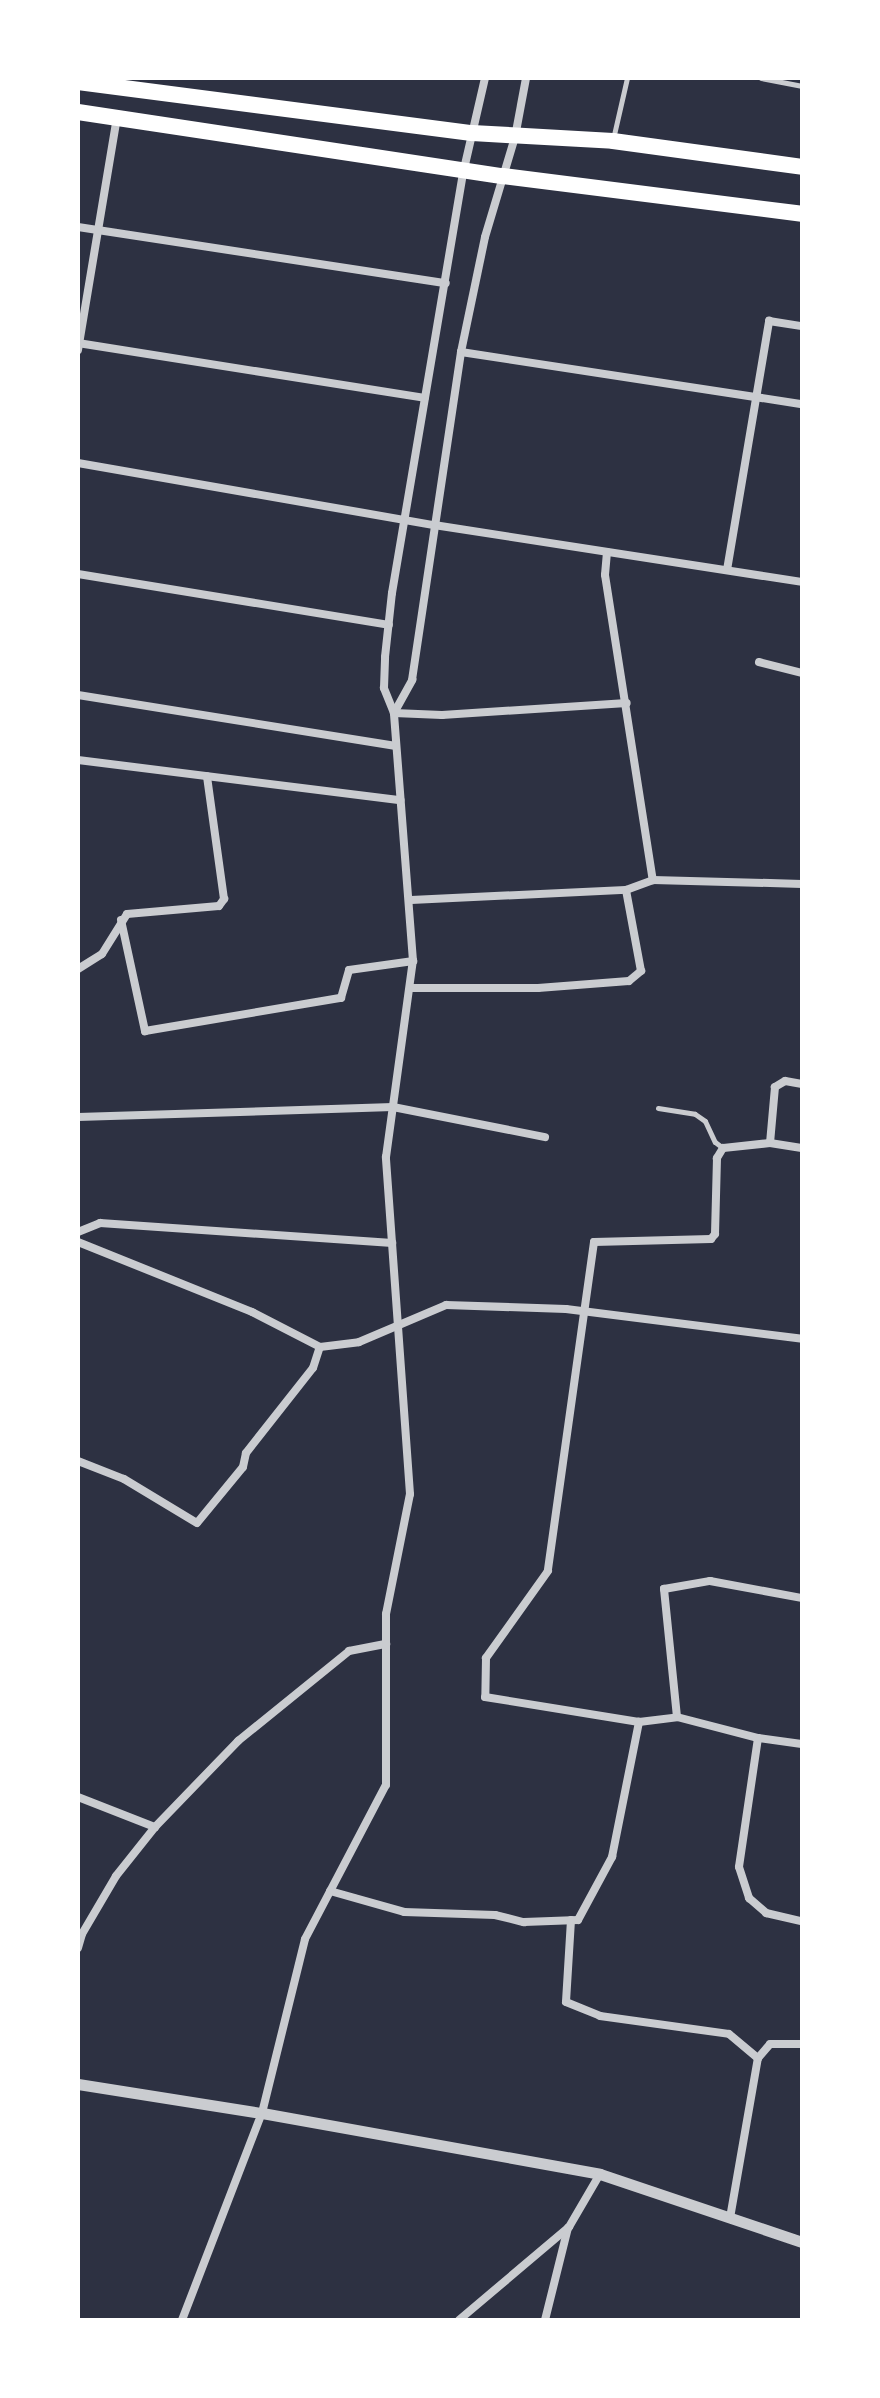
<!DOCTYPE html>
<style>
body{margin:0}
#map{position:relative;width:880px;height:2398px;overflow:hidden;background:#2d3142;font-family:"Golos Text",sans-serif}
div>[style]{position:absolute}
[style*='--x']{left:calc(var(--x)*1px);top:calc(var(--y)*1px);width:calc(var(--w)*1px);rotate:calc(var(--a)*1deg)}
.service>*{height:5px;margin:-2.5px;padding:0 2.5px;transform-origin:2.5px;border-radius:2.5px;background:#caccd0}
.minor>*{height:8px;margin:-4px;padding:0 4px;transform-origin:4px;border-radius:4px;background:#caccd0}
.tertiary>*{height:11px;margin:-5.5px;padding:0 5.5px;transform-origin:5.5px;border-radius:5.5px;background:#caccd0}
.trunk>*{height:16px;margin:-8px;padding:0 8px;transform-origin:8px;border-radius:8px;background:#fff}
span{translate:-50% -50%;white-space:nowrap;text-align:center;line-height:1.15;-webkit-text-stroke:7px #fff;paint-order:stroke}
.frame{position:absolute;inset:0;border:80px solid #fff;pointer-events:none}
</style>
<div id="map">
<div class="service">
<i style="--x:761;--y:78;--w:42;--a:11"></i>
<i style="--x:613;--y:139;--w:63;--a:-77.1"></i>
<i style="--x:658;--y:1108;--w:37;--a:9"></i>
<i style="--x:695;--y:1114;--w:12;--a:35"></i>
<i style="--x:705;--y:1121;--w:23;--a:65"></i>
<i style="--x:715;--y:1142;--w:10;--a:37"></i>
</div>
<div class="minor">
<i style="--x:78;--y:227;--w:372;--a:8.7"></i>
<i style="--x:78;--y:343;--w:351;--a:9"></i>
<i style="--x:78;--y:350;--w:235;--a:-80.5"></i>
<i style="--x:461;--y:352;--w:345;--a:8.7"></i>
<i style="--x:78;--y:463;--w:361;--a:9.9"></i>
<i style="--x:434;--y:525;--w:372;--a:8.8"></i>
<i style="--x:607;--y:552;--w:23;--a:95"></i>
<i style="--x:605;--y:575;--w:309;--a:81.1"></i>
<i style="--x:727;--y:570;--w:253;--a:-80.4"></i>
<i style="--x:769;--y:321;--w:33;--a:9"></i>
<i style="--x:78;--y:574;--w:315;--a:9.3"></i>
<i style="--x:759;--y:662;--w:44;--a:14.3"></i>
<i style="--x:78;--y:695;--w:322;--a:9.1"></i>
<i style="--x:394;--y:713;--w:38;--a:-61"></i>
<i style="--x:412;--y:680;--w:332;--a:-81.5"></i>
<i style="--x:461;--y:352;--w:117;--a:-78.2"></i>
<i style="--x:485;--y:237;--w:104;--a:-73.3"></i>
<i style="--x:515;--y:137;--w:60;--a:-79.4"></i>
<i style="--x:394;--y:713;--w:48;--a:2.4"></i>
<i style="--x:442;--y:715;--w:185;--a:-3.7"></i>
<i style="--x:78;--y:760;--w:325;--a:7.1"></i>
<i style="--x:411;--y:900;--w:215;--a:-2.7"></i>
<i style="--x:626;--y:890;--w:29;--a:-20"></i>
<i style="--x:653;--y:880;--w:149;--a:1.5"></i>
<i style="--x:121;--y:920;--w:114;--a:77.8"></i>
<i style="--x:145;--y:1031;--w:199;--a:-9.6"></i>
<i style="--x:341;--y:998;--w:29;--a:-74"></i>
<i style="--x:349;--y:970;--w:65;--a:-8"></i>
<i style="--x:78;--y:969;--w:28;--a:-32"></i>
<i style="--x:102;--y:954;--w:47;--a:-58"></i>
<i style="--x:127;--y:914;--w:92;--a:-5"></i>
<i style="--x:219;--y:906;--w:9;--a:-54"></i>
<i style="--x:224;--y:899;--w:124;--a:-97.9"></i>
<i style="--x:410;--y:988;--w:128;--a:0"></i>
<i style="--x:538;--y:988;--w:91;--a:-4.4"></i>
<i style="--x:629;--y:981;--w:16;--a:-40"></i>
<i style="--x:641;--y:971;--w:82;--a:-100.5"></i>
<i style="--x:802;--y:1084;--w:17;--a:-170"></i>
<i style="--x:785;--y:1081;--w:12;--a:149"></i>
<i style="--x:775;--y:1087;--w:56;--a:95.1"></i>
<i style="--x:770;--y:1143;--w:32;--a:9"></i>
<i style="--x:78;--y:1117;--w:315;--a:-1.8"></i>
<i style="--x:393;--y:1107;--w:155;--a:11.2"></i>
<i style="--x:770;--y:1143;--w:47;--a:173.9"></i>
<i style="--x:723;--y:1148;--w:12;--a:121"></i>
<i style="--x:717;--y:1158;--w:76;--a:91.5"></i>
<i style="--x:715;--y:1234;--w:6;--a:129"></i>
<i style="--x:711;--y:1239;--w:117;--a:178.5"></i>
<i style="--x:594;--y:1242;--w:332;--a:98"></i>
<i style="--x:548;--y:1571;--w:107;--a:125.5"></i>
<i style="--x:486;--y:1658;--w:39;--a:91"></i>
<i style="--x:485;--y:1697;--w:156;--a:9.2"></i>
<i style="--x:639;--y:1722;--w:38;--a:-7"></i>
<i style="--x:677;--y:1717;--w:84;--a:14.5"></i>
<i style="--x:758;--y:1738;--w:44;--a:7.8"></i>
<i style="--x:78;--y:1232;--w:24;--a:-22"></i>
<i style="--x:100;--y:1223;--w:293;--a:3.9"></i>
<i style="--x:78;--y:1242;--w:188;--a:21.9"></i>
<i style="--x:252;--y:1312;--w:76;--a:27.2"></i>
<i style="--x:320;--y:1347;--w:39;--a:-7"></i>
<i style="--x:359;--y:1342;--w:95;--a:-23"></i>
<i style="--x:446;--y:1305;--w:120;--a:1.9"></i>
<i style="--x:566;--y:1309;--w:238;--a:7.2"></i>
<i style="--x:78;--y:1461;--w:49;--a:21.4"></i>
<i style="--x:124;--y:1479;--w:85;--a:31.1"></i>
<i style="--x:197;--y:1523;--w:72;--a:-50.6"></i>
<i style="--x:243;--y:1467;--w:14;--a:-78"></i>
<i style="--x:246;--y:1453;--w:108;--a:-51.8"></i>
<i style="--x:313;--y:1368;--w:22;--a:-72"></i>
<i style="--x:677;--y:1717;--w:129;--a:-95.8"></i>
<i style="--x:664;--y:1589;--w:47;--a:-9.9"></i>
<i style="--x:710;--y:1581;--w:94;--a:10.5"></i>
<i style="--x:758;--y:1738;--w:130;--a:98.4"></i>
<i style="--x:739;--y:1867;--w:33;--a:72"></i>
<i style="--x:749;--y:1898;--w:23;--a:41"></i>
<i style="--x:766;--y:1913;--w:37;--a:13"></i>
<i style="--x:78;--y:1797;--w:83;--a:21.3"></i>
<i style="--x:330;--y:1891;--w:77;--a:15.8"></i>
<i style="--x:404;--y:1912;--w:91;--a:1.9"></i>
<i style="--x:495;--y:1915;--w:30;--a:14"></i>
<i style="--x:524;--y:1922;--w:54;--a:-2.1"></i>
<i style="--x:578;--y:1920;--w:72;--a:-61.6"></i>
<i style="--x:612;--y:1857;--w:138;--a:-78.7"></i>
<i style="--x:571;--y:1920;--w:82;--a:93.5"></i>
<i style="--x:566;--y:2002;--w:37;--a:22"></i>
<i style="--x:600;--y:2016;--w:130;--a:7.9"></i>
<i style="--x:729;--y:2034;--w:38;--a:40"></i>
<i style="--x:78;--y:1948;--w:15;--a:-74"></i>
<i style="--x:82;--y:1934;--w:67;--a:-59.6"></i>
<i style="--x:116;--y:1876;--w:63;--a:-51.5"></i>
<i style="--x:155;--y:1827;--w:120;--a:-46"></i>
<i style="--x:238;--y:1741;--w:143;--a:-39"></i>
<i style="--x:349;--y:1651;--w:38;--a:-11"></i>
<i style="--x:730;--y:2218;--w:162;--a:-80.1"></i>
<i style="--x:758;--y:2058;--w:18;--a:-49"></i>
<i style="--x:770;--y:2044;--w:32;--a:0"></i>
<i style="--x:182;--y:2320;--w:222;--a:-68.9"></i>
<i style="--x:262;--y:2113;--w:179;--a:-76.1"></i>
<i style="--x:305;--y:1939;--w:174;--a:-62.3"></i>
<i style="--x:386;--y:1785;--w:171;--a:-90"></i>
<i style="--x:386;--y:1614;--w:122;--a:-78.7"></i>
<i style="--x:410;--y:1494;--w:338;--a:-94.1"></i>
<i style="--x:386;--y:1157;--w:198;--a:-82.2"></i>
<i style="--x:413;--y:961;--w:249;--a:-94.4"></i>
<i style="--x:394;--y:713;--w:27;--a:-112"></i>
<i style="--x:384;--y:688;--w:31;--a:-88"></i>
<i style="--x:385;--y:657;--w:64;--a:-83.8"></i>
<i style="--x:392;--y:593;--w:430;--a:-80.4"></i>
<i style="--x:464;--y:169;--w:93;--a:-77"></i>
<i style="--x:459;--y:2320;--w:144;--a:-40.2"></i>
<i style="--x:569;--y:2227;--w:61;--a:-59.7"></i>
<i style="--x:545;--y:2320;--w:95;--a:-76"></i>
</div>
<div class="tertiary">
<i style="--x:78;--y:2084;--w:186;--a:9"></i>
<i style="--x:262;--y:2113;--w:343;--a:10.2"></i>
<i style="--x:600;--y:2174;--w:213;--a:18.6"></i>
</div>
<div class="trunk">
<i style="--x:78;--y:82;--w:397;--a:7.4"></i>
<i style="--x:472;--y:133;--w:141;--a:3.2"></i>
<i style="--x:613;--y:141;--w:191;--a:7.8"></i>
<i style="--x:78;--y:112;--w:430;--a:8.6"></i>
<i style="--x:503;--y:176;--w:301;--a:7.2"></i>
</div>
<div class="frame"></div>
</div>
